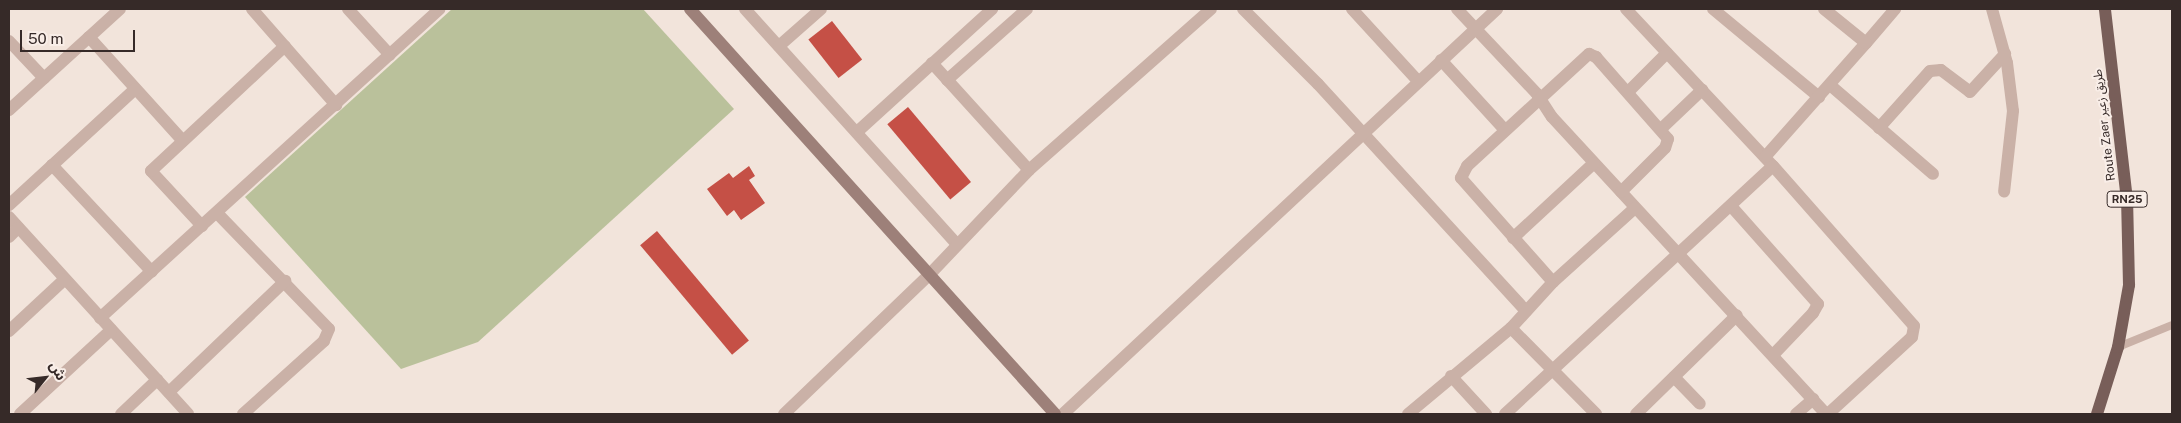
<!DOCTYPE html>
<meta charset="utf-8">
<style>
body{margin:0}
#map{position:relative;width:2181px;height:423px;overflow:hidden;background:#f2e4db;font-family:"Public Sans","Noto Sans Arabic",sans-serif}
div>[style]{position:absolute}
[style*='--x']{left:calc(var(--x)*1px);top:calc(var(--y)*1px);width:calc(var(--w)*1px);rotate:calc(var(--a)*1deg)}
.green>*{inset:0;background:#bac19b}
.building>*{inset:0;background:#c55046;transform-origin:0 0}
.lane>*{height:8px;margin:-4px;padding:0 4px;transform-origin:4px;border-radius:4px;background:#cab1a7}
.street>*{height:12px;margin:-6px;padding:0 6px;transform-origin:6px;border-radius:6px;background:#cab1a7}
.secondary>*{height:12px;margin:-6px;padding:0 6px;transform-origin:6px;border-radius:6px;background:#9d8079}
.primary>*{height:12px;margin:-6px;padding:0 6px;transform-origin:6px;border-radius:6px;background:#785e59}
span{translate:-50% -50%;white-space:nowrap;text-align:center;line-height:1.15;-webkit-text-stroke:4px #f9eee8;paint-order:stroke}
.shield-label span{padding:1px 4px;background:#f9eee8;border:1px solid;border-radius:4px;-webkit-text-stroke-width:0}
.shield-label{font-size:11px;color:#362a28;font-weight:700}
.street-label{font-size:12px;color:#362a28}
.frame{position:absolute;inset:0;border:10px solid #362a28;pointer-events:none}
.north{position:absolute;left:20px;top:353px;width:50px;height:50px;-webkit-text-stroke:4px #f9eee8;paint-order:stroke;rotate:61deg;font-size:14px;font-weight:700;line-height:20px;text-align:center;color:#362a28}
.north::after{content:'';display:block;margin:auto;width:18px;height:22px;background:#362a28;clip-path:polygon(50% 0,100% 100%,50% 72%,0 100%)}
.scale{position:absolute;left:20px;top:30px;width:115px;height:22px;box-sizing:border-box;border:2px solid #362a28;border-top:0;padding-left:6px;font-size:15px;line-height:18px;white-space:nowrap;color:#362a28;-webkit-text-stroke:4px #f9eee8;paint-order:stroke}
</style>
<div id="map">
<div class="green">
<i style="clip-path:polygon(452px 9px,643px 9px,734px 109px,478px 342px,401px 369px,245px 197px)"></i>
</div>
<div class="building">
<i style="left:832px;top:21px;width:49px;height:30px;rotate:52deg"></i>
<i style="left:908px;top:107px;width:98px;height:27px;rotate:50deg"></i>
<i style="clip-path:polygon(749px 166px,755px 176px,749px 180px,765px 203px,741px 220px,734px 210px,727px 216px,707px 189px,729px 173px,733px 178px)"></i>
<i style="left:657px;top:231px;width:143px;height:22px;rotate:50deg"></i>
</div>
<div class="lane">
<i style="--x:2118;--y:347;--w:58;--a:-22.2"></i>
</div>
<div class="street">
<i style="--x:252;--y:9;--w:128;--a:48.8"></i>
<i style="--x:348;--y:9;--w:62;--a:47.6"></i>
<i style="--x:745;--y:9;--w:315;--a:48"></i>
<i style="--x:1243;--y:9;--w:106;--a:45"></i>
<i style="--x:1318;--y:84;--w:308;--a:47.5"></i>
<i style="--x:1352;--y:9;--w:98;--a:47.5"></i>
<i style="--x:1457;--y:9;--w:117;--a:46.7"></i>
<i style="--x:1537;--y:94;--w:27;--a:57"></i>
<i style="--x:1552;--y:117;--w:404;--a:47.3"></i>
<i style="--x:1626;--y:9;--w:215;--a:46.9"></i>
<i style="--x:1773;--y:166;--w:213;--a:48.6"></i>
<i style="--x:1914;--y:326;--w:11;--a:100"></i>
<i style="--x:1912;--y:337;--w:114;--a:137.5"></i>
<i style="--x:1713;--y:9;--w:138;--a:39.7"></i>
<i style="--x:1992;--y:9;--w:56;--a:74.5"></i>
<i style="--x:2007;--y:63;--w:48;--a:82.9"></i>
<i style="--x:2013;--y:111;--w:81;--a:96.3"></i>
<i style="--x:89;--y:37;--w:140;--a:47.9"></i>
<i style="--x:9;--y:41;--w:51;--a:46.6"></i>
<i style="--x:1866;--y:43;--w:45;--a:-49.5"></i>
<i style="--x:779;--y:46;--w:56;--a:-41.4"></i>
<i style="--x:1441;--y:60;--w:95;--a:47.6"></i>
<i style="--x:932;--y:63;--w:144;--a:47.8"></i>
<i style="--x:947;--y:80;--w:107;--a:-41.6"></i>
<i style="--x:1830;--y:85;--w:136;--a:40.8"></i>
<i style="--x:1628;--y:92;--w:55;--a:-45"></i>
<i style="--x:9;--y:110;--w:150;--a:-42.3"></i>
<i style="--x:1879;--y:128;--w:76;--a:-48.2"></i>
<i style="--x:1930;--y:71;--w:11;--a:-5"></i>
<i style="--x:1941;--y:70;--w:36;--a:37"></i>
<i style="--x:1970;--y:92;--w:52;--a:-47.4"></i>
<i style="--x:1661;--y:129;--w:57;--a:-43.6"></i>
<i style="--x:857;--y:132;--w:183;--a:-42.3"></i>
<i style="--x:1765;--y:157;--w:152;--a:-48.5"></i>
<i style="--x:1866;--y:43;--w:54;--a:-141"></i>
<i style="--x:52;--y:165;--w:146;--a:46.9"></i>
<i style="--x:9;--y:205;--w:171;--a:-42.6"></i>
<i style="--x:1731;--y:206;--w:131;--a:48.4"></i>
<i style="--x:1818;--y:304;--w:10;--a:119"></i>
<i style="--x:1813;--y:313;--w:58;--a:133.6"></i>
<i style="--x:217;--y:213;--w:161;--a:46"></i>
<i style="--x:329;--y:329;--w:13;--a:113"></i>
<i style="--x:324;--y:341;--w:109;--a:138"></i>
<i style="--x:9;--y:217;--w:266;--a:47.7"></i>
<i style="--x:202;--y:226;--w:75;--a:-132.8"></i>
<i style="--x:151;--y:171;--w:183;--a:-43"></i>
<i style="--x:9;--y:237;--w:13;--a:-45"></i>
<i style="--x:1513;--y:238;--w:110;--a:-42.8"></i>
<i style="--x:1553;--y:282;--w:139;--a:-131.5"></i>
<i style="--x:1461;--y:178;--w:13;--a:-63"></i>
<i style="--x:1467;--y:166;--w:166;--a:-42.6"></i>
<i style="--x:1589;--y:54;--w:8;--a:23"></i>
<i style="--x:1596;--y:57;--w:109;--a:48.7"></i>
<i style="--x:1668;--y:139;--w:9;--a:108"></i>
<i style="--x:1665;--y:148;--w:62;--a:135"></i>
<i style="--x:100;--y:318;--w:459;--a:-42.3"></i>
<i style="--x:1511;--y:328;--w:121;--a:45.3"></i>
<i style="--x:9;--y:331;--w:76;--a:-42.9"></i>
<i style="--x:1451;--y:376;--w:52;--a:47.4"></i>
<i style="--x:1674;--y:377;--w:37;--a:46"></i>
<i style="--x:169;--y:392;--w:161;--a:-43.7"></i>
<i style="--x:20;--y:414;--w:124;--a:-42.7"></i>
<i style="--x:121;--y:414;--w:50;--a:-43.4"></i>
<i style="--x:784;--y:414;--w:201;--a:-43.8"></i>
<i style="--x:929;--y:275;--w:145;--a:-46.4"></i>
<i style="--x:1029;--y:170;--w:243;--a:-41.5"></i>
<i style="--x:1063;--y:414;--w:594;--a:-43.02"></i>
<i style="--x:1408;--y:414;--w:134;--a:-39.9"></i>
<i style="--x:1511;--y:328;--w:62;--a:-47.6"></i>
<i style="--x:1553;--y:282;--w:110;--a:-42.1"></i>
<i style="--x:1505;--y:414;--w:365;--a:-42.8"></i>
<i style="--x:1636;--y:414;--w:141;--a:-44.4"></i>
<i style="--x:1796;--y:414;--w:23;--a:-41"></i>
</div>
<div class="secondary">
<i style="--x:690;--y:9;--w:545;--a:47.97"></i>
</div>
<div class="primary">
<i style="--x:2097;--y:414;--w:70;--a:-72.6"></i>
<i style="--x:2118;--y:347;--w:63;--a:-79.9"></i>
<i style="--x:2129;--y:285;--w:85;--a:-91.3"></i>
<i style="--x:2127;--y:200;--w:192;--a:-96.6"></i>
</div>
<div class="shield-label">
<span style="left:2127px;top:199px">RN25</span>
</div>
<div class="street-label">
<span style="left:2105px;top:125px;rotate:-97deg">Route Zaer طريق زعير</span>
</div>
<div class="frame"></div>
<div class="north">ش</div>
<div class="scale">50 m</div>
</div>
